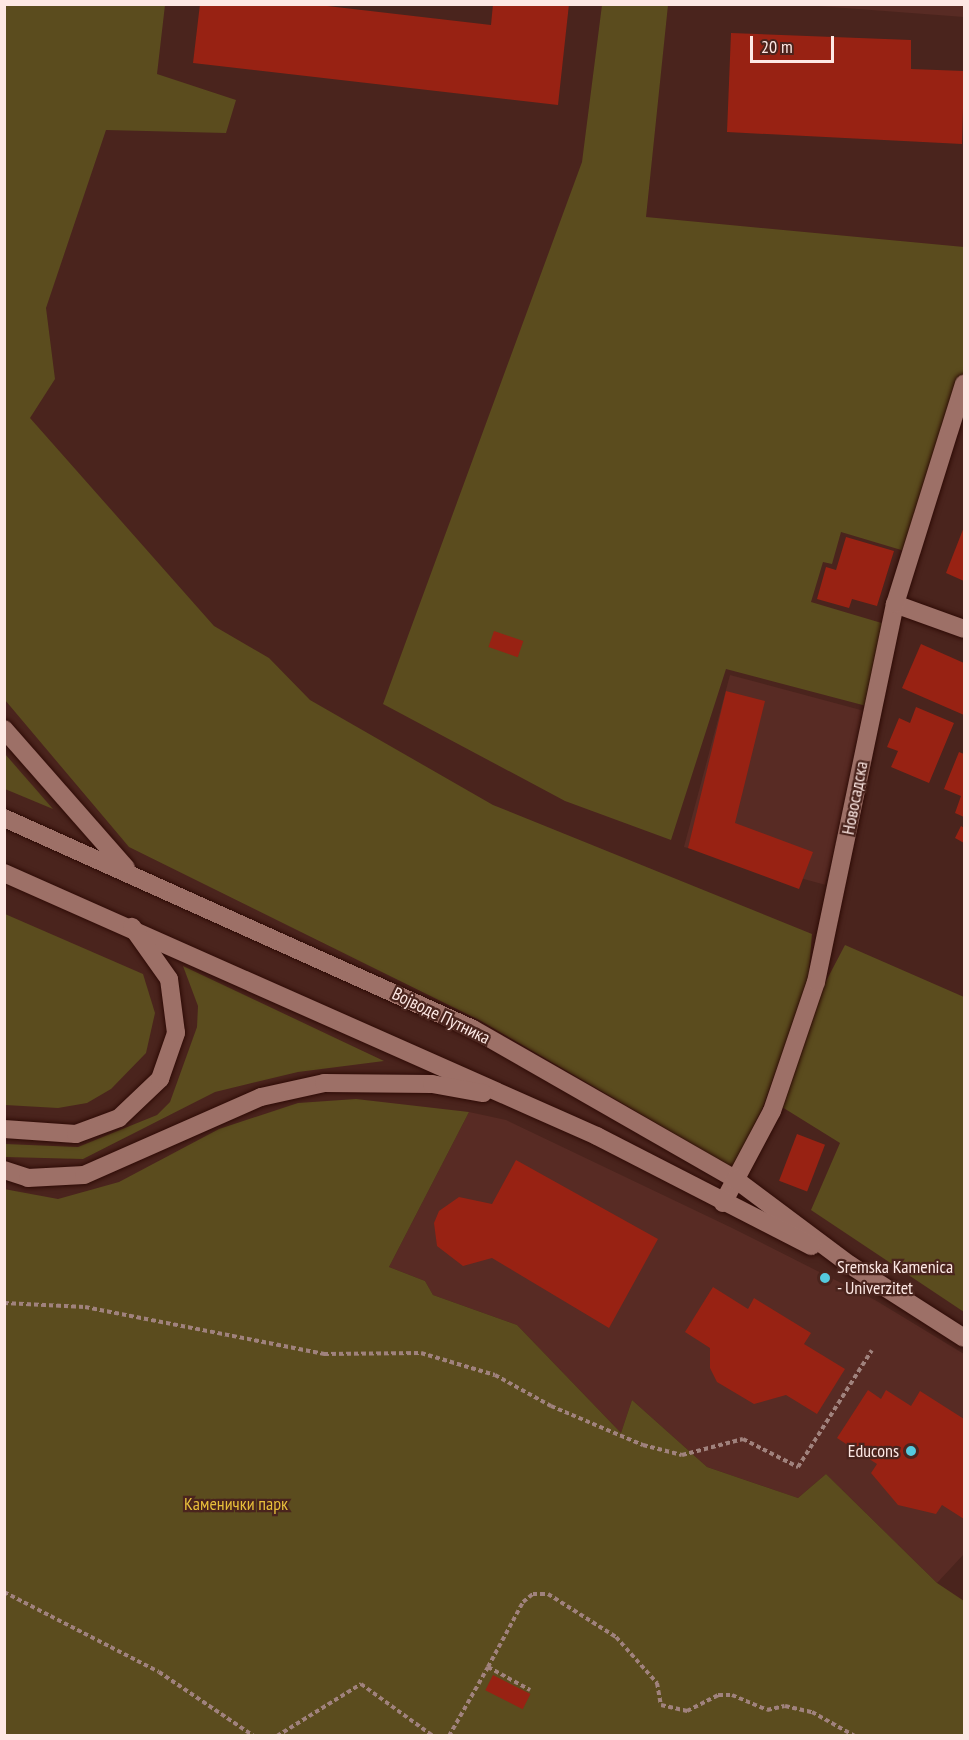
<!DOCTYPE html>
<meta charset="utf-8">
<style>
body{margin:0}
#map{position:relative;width:969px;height:1740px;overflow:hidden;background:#4a241d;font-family:"PT Sans Narrow",sans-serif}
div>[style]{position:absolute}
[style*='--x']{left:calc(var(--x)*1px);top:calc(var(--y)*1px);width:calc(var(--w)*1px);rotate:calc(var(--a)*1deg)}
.built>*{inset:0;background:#582b24;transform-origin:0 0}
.green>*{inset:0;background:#5b4c1e}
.building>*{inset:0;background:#982213;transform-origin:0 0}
.path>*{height:4px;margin-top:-2px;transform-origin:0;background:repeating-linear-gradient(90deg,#a0827d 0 4.5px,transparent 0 7.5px)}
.roads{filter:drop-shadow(0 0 2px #2e0b06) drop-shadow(0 0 2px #2e0b06)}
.street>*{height:18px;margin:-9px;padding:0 9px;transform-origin:9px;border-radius:9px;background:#9d7067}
.secondary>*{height:18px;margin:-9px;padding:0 9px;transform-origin:9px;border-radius:9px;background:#9d7067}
.dots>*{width:16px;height:16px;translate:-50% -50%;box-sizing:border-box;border:3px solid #4a241d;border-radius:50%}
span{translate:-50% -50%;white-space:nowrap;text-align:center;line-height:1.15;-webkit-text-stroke:4.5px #4a241d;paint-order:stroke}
.street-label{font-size:18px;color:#fde8e4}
.poi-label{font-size:18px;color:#fde8e4}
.left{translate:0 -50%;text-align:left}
.right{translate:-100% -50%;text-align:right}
.park-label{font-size:18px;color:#e7be3a}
.frame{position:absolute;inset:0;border:6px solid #fde8e4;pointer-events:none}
.scale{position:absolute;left:750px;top:36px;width:84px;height:27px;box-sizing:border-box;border:3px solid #fde8e4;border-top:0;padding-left:8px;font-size:18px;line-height:21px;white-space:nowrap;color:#fde8e4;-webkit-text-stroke:4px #4a241d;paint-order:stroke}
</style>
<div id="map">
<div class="built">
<i style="clip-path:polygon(805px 5px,964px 5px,964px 17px)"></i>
<i style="left:730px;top:675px;width:146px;height:178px;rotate:15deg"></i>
<i style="clip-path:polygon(469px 1112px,506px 1120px,730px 1227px,875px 1300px,964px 1354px,964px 1554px,937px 1583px,826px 1474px,798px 1498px,707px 1467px,632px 1400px,621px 1433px,517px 1325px,433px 1295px,425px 1281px,389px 1267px)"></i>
</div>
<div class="green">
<i style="clip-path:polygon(4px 5px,165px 5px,157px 74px,236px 100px,226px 133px,106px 130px,46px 308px,55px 379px,30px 418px,214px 626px,269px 658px,310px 700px,493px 805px,812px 934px,808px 982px,763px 1107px,733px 1168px,481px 1021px,129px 847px,5px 700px)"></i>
<i style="clip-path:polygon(602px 5px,668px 5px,646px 217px,964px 247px,964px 407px,918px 555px,841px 532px,832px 564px,823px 562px,811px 602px,895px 627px,874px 708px,726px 669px,671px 840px,565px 801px,383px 704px,582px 162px)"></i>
<i style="clip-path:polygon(5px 754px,53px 809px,5px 789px)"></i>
<i style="clip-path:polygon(5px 914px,143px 974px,155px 1013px,146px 1053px,111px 1089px,87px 1103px,58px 1108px,5px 1105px)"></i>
<i style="clip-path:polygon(845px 945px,964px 997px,964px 1312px,811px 1210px,840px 1143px,782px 1107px,824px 985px)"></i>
<i style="clip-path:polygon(183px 966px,384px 1061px,298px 1072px,215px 1092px,83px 1159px,5px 1157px,5px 1144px,78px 1147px,157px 1115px,170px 1102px,197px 1027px,198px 1006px)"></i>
<i style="clip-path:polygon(356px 1099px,469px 1112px,389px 1267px,425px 1281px,433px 1295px,517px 1325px,621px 1433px,632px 1400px,707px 1467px,798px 1498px,826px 1474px,937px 1583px,964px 1601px,964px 1735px,5px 1735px,4px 1189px,58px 1199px,119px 1182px,219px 1129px,298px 1103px)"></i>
</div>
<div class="building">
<i style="clip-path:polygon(200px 4px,310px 4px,491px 25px,493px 4px,569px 4px,558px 105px,193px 63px)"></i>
<i style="clip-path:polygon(731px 33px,911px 40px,911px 69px,964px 71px,962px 144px,727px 132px)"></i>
<i style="clip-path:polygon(964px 527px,964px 581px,946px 573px)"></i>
<i style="clip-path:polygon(846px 537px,894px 551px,877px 606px,852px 599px,849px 608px,817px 599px,826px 567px,836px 570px)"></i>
<i style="left:494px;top:631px;width:31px;height:17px;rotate:19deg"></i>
<i style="clip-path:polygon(921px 644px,964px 663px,964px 715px,902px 688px)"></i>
<i style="clip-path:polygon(726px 691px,765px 701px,735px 823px,813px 852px,799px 889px,688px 848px)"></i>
<i style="clip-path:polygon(916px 707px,954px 723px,929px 783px,891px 767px,898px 751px,887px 747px,899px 718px,910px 723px)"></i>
<i style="clip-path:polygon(959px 752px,964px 754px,964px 817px,955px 813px,961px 796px,944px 789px)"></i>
<i style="clip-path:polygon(961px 826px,964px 828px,964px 843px,955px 838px)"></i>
<i style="left:797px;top:1134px;width:30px;height:50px;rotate:21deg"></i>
<i style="clip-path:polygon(516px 1160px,658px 1239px,609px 1328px,492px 1258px,463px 1266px,437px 1246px,434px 1223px,439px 1211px,459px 1197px,492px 1204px)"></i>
<i style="clip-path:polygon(713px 1287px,748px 1309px,754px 1298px,811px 1333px,804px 1344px,845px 1369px,817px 1414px,786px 1395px,754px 1404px,717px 1382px,710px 1368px,710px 1348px,685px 1332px)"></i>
<i style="clip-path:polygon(868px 1390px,881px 1399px,886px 1390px,911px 1406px,920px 1391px,964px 1419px,964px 1519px,942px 1505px,936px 1514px,898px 1505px,871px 1473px,877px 1464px,837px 1438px)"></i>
<i style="left:493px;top:1675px;width:42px;height:17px;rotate:27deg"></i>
</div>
<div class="path">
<i style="--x:4;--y:1303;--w:81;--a:2.8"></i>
<i style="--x:85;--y:1307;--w:244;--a:11.1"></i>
<i style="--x:324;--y:1354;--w:97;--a:-0.6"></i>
<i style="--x:421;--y:1353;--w:77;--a:16.6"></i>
<i style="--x:495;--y:1375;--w:64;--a:29"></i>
<i style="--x:551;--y:1406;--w:100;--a:23"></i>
<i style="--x:643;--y:1445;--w:40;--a:14.4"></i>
<i style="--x:682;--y:1455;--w:63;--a:-14.7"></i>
<i style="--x:743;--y:1439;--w:62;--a:27"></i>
<i style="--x:798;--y:1467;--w:138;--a:-57.7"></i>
<i style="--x:4;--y:1592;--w:174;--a:27.3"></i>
<i style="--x:159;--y:1672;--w:115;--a:34"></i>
<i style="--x:488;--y:1667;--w:74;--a:-61.7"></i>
<i style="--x:523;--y:1602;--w:13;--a:-39"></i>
<i style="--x:533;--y:1594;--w:15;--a:0"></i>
<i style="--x:548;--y:1594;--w:80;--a:32.3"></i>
<i style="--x:616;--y:1637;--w:62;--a:48.3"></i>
<i style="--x:657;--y:1683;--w:22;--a:80"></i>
<i style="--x:661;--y:1705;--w:27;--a:13"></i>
<i style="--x:687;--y:1711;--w:35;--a:-27"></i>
<i style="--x:718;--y:1695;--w:14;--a:0"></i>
<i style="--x:732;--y:1695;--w:38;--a:23"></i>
<i style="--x:767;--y:1710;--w:18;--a:-13"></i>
<i style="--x:785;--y:1706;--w:28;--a:13"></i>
<i style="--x:812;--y:1712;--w:49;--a:29.2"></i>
<i style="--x:277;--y:1736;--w:99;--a:-31.8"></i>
<i style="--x:361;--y:1684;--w:89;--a:35.8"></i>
<i style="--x:449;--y:1736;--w:79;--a:-60.5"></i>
<i style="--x:488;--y:1667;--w:48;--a:28.7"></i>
</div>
<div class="roads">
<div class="street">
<i style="--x:895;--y:604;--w:73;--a:19.9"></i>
<i style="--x:723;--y:1203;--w:104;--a:-62"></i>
<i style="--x:772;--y:1111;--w:136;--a:-71.2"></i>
<i style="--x:816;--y:982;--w:386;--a:-78.2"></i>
<i style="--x:895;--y:604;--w:231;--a:-72.6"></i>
</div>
<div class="secondary">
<i style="--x:4;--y:729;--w:185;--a:48.7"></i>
<i style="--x:4;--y:818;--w:514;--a:24.22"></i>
<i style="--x:473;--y:1029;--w:302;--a:29.8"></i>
<i style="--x:735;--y:1179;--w:144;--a:36.8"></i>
<i style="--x:850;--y:1265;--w:135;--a:32.6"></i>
<i style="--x:4;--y:873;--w:649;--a:23.92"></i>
<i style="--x:597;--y:1136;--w:241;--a:27.2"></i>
<i style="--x:4;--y:1129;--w:72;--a:4"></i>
<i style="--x:76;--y:1134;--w:46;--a:-20.4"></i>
<i style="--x:119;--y:1118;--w:57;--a:-43.6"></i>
<i style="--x:160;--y:1079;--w:49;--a:-70.8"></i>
<i style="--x:176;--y:1033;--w:54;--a:-97.4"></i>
<i style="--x:169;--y:979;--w:64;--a:-125.4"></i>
<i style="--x:4;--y:1170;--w:25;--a:18"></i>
<i style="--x:28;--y:1178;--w:56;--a:-3.1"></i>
<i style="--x:84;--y:1175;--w:193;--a:-23.8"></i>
<i style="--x:261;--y:1097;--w:65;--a:-12.5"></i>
<i style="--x:324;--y:1083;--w:108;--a:0.5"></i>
<i style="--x:432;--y:1084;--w:52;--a:10"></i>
</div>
</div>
<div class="dots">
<i style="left:825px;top:1278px;background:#55cade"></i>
<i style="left:911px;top:1451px;background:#55cade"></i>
</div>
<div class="street-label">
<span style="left:855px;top:798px;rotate:-79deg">Новосадска</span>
<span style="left:441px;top:1016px;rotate:26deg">Војводе Путника</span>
</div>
<div class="poi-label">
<span class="left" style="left:837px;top:1278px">Sremska Kamenica<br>- Univerzitet</span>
<span class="right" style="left:899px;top:1451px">Educons</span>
</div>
<div class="park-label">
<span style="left:236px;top:1504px">Каменички парк</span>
</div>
<div class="frame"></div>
<div class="scale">20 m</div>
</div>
